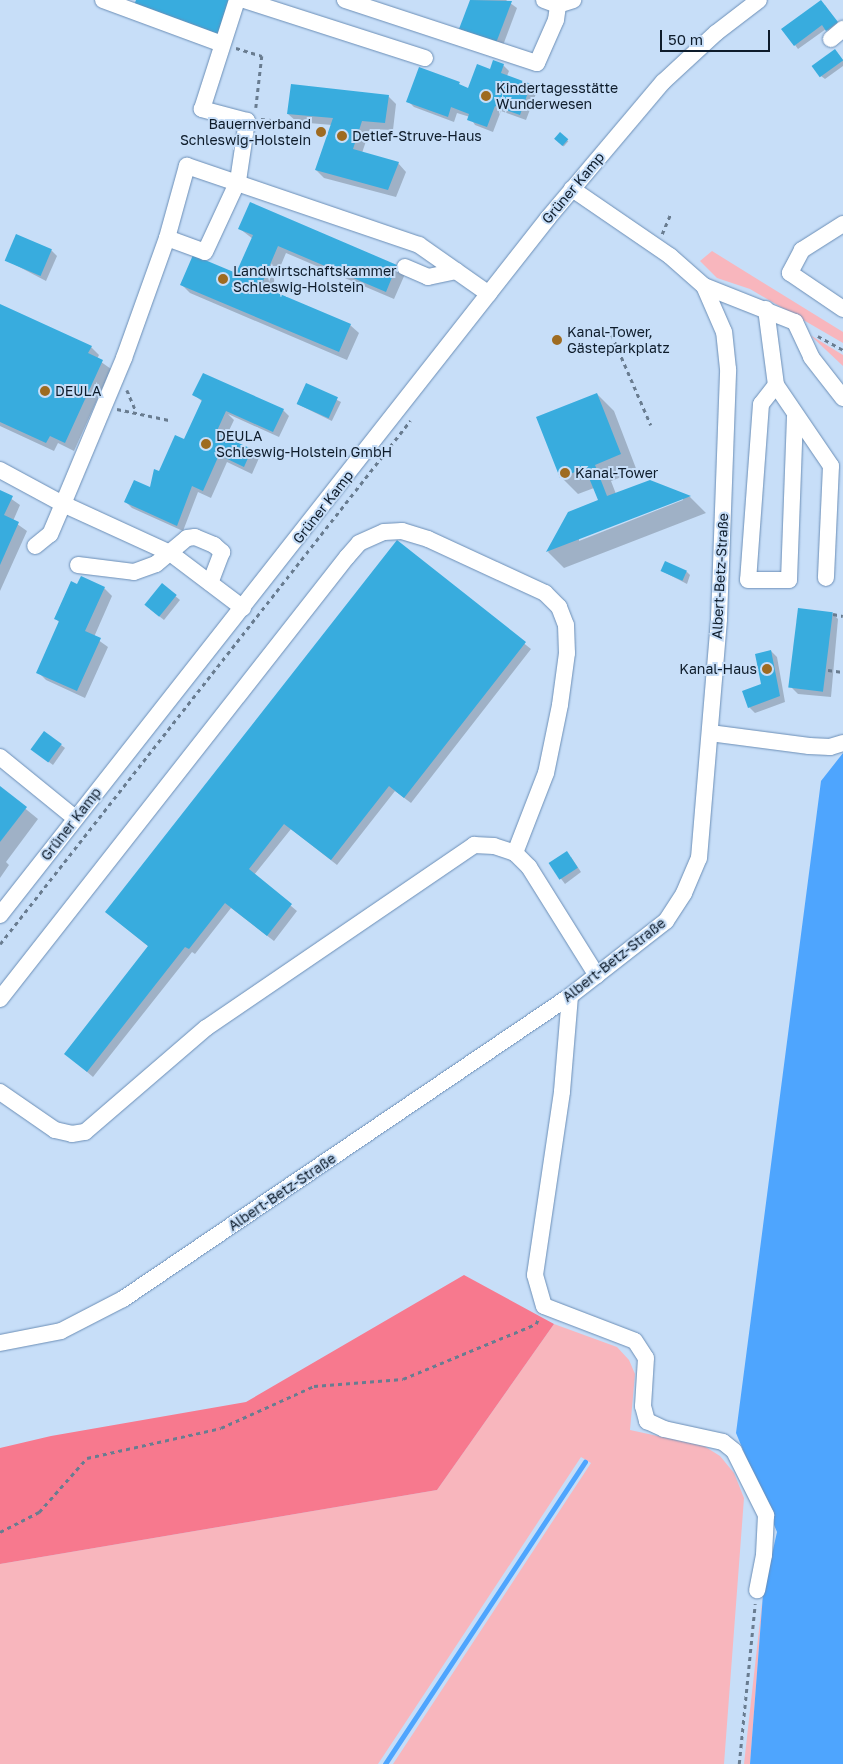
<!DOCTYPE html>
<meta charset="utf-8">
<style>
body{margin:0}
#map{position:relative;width:843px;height:1764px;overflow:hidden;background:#c7def8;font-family:"Golos Text",sans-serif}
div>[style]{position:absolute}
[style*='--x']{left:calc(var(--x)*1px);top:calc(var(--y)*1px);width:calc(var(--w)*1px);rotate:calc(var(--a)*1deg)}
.green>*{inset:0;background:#f8b6bd}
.forest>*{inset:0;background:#f7798e}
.water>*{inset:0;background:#4ea5fe}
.shadow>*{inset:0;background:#0003;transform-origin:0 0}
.stream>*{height:4.5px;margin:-2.25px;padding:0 2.25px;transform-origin:2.25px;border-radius:2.25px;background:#4ea5fe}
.building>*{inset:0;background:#38acde;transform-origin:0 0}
.path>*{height:2.5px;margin-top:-1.25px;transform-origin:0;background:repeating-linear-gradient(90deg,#697c90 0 4px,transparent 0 8px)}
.roads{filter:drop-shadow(0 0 1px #6b8eb6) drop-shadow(0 0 1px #6b8eb6)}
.minor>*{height:16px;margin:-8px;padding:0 8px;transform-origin:8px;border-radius:8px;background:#fff}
.dots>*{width:14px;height:14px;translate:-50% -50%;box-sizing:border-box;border:2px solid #c7def8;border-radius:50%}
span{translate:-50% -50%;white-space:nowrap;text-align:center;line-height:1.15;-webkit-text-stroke:4px #c7def8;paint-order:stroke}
.poi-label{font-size:14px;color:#0e1c2b}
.left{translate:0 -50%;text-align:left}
.right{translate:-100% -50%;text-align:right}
.street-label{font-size:14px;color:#0e1c2b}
.scale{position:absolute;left:660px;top:30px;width:110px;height:22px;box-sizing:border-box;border:2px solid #0e1c2b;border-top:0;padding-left:6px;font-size:15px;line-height:18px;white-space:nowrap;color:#0e1c2b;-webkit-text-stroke:4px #c7def8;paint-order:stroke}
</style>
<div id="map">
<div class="green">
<i style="clip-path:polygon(712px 251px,843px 332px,843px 343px,750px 289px,717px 278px,700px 261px)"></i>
<i style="clip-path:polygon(810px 335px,843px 355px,843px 366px)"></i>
<i style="clip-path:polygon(554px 1324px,617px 1347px,629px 1360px,635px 1374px,630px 1430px,704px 1446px,720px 1456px,734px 1473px,744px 1498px,724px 1764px,393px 1764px,591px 1463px,581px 1457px,378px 1764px,0 1764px,0 1564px,437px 1490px)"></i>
<i style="clip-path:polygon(763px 1594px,750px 1764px,744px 1764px)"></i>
</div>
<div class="forest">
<i style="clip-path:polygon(464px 1275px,554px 1324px,437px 1490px,0 1564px,0 1448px,51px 1436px,246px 1402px)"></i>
</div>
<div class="water">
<i style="clip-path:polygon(843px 753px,843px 1764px,750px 1764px,763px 1594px,777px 1532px,736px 1433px,821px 781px)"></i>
</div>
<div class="shadow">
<i style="clip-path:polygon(471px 0,506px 0,517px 8px,502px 48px,460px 28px)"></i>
<i style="clip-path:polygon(825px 5px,840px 27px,831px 33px,826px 29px,798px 49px,795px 45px)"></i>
<i style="clip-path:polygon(835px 50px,843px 60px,843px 66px,825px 79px,821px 76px)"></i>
<i style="clip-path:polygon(503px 65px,509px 71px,507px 76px,531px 85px,537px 91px,526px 120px,501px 111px,493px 132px,475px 125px,470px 117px,457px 113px,454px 122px,414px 107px,408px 101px,420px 68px,469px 89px,491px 70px)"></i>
<i style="clip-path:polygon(388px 96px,396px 104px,393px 130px,370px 129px,362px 153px,398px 163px,406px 172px,396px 197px,324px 178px,316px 170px,332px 125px,297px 122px,288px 114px)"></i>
<i style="left:560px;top:134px;width:11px;height:7px;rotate:41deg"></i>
<i style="clip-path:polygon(240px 229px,396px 266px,405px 274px,394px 299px,286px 253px,270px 291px,350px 325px,359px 333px,347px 360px,190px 293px,182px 285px,237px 275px,253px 239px)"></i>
<i style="clip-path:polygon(51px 250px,57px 256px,46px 281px,6px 260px)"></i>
<i style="clip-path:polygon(0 305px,91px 347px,99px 355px,97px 359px,111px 369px,74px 451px,58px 443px,54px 451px,0 426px)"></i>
<i style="left:306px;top:385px;width:39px;height:21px;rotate:26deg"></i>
<i style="clip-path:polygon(evenodd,597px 394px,614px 411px,637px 471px,611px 481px,616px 494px,650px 481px,690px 497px,706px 513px,564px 568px,548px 552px,569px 513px,599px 501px,594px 488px,578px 494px,561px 477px,597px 394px,683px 498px,683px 500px,579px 541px,579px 538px,683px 498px)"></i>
<i style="clip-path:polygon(194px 395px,283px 410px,289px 416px,279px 437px,228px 414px,234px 420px,225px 439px,251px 450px,259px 458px,252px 474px,227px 462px,211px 498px,198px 492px,183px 531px,132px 508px,126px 502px,150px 489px,185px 441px,203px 402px)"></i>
<i style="clip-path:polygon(0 491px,20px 505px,13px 521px,27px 531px,0 591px)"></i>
<i style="clip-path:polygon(397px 542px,531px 649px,411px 803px,395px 791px,337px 865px,291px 829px,254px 875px,297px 911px,274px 941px,231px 908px,195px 954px,192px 952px,93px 1077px,66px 1054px,149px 947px,106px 912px)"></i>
<i style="clip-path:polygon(662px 571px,687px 572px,690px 575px,687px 584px)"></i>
<i style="clip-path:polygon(78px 585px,104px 588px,112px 596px,94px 637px,108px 647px,85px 698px,46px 680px,38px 672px,60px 623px,56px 619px)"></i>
<i style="clip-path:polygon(162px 585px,180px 600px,164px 620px,150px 609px)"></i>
<i style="clip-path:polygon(832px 613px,838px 619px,831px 697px,798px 694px,792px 688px)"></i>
<i style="clip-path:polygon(771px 651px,777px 657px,785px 702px,755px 713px,749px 707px,763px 684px)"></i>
<i style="clip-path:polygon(61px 745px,65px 748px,53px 765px,37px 753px)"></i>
<i style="clip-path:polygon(0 788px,38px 819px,6px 862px,9px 865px,0 878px)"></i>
<i style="clip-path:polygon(571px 857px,581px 872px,565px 884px,550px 864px)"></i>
</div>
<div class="stream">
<i style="--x:385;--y:1764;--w:362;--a:-56.5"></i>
</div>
<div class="building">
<i style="clip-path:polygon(136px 0,230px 0,218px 35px,134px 5px)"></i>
<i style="clip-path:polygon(470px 0,512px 1px,496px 43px,459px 29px)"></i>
<i style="clip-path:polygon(821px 0,838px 22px,826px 31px,822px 25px,794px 46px,781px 29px)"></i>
<i style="left:835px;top:49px;width:14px;height:29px;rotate:54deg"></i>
<i style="clip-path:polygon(493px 60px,504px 64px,501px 73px,531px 84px,520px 115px,495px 106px,487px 127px,467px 120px,469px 114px,451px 107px,448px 117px,406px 102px,419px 67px,460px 82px,459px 84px,468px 88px,477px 64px,490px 69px)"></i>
<i style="clip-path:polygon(291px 84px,389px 95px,385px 123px,362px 121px,353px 149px,399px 162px,388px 190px,315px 170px,333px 118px,287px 114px)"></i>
<i style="left:560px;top:132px;width:11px;height:9px;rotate:41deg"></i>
<i style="clip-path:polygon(250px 202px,397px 265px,386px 292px,278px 246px,261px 286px,351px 324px,339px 352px,180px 285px,193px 255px,236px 273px,253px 235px,238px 229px)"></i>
<i style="left:16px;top:234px;width:39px;height:29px;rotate:23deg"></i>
<i style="clip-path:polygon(0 304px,92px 346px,88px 353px,103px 360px,65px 443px,50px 436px,46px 443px,0 422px)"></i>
<i style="clip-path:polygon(203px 373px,284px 409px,273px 432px,226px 411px,216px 433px,252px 449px,244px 467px,219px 455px,203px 491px,192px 486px,177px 526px,124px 502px,134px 480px,150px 487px,154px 469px,159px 471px,175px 435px,184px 439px,202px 400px,192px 395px)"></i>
<i style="left:306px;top:383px;width:35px;height:23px;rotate:24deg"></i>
<i style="clip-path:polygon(597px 393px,621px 454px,595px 465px,607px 496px,650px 480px,691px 496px,546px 552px,568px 512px,598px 500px,585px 468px,560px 478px,536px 417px)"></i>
<i style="clip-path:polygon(0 490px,13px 496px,4px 515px,19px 522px,0 565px)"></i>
<i style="clip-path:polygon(397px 540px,526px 642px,404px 798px,389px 786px,331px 860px,284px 824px,249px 869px,292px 904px,267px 936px,225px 903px,189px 949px,185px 947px,87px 1072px,64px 1054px,148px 946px,105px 912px)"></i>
<i style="left:665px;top:561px;width:24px;height:11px;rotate:24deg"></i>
<i style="clip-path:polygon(81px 576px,105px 587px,85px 631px,101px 638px,77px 691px,36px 673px,59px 621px,54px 619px,71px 581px,77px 584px)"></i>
<i style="left:162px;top:583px;width:19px;height:28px;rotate:39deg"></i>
<i style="left:798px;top:608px;width:35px;height:80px;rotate:7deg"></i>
<i style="clip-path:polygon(771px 650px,780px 696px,748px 708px,742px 691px,761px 684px,755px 654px)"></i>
<i style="left:44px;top:731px;width:22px;height:23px;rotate:36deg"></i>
<i style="clip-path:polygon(0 786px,27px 807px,0 842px)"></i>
<i style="left:567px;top:851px;width:20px;height:22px;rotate:57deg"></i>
</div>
<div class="path">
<i style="--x:236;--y:48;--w:27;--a:17"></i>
<i style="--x:262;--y:56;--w:52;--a:96.6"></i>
<i style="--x:261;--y:119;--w:39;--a:6"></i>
<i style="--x:662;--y:234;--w:23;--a:-67"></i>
<i style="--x:612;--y:335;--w:98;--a:66.6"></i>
<i style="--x:818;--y:336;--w:29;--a:29"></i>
<i style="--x:127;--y:390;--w:23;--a:67"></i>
<i style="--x:117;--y:409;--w:53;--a:11.9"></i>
<i style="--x:833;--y:614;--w:10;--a:11"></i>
<i style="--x:828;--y:670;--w:15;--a:8"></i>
<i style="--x:0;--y:944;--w:665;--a:-51.91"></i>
<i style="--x:0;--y:1532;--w:44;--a:-27.1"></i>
<i style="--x:39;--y:1512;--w:72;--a:-48.4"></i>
<i style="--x:87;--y:1458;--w:137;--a:-12.6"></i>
<i style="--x:221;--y:1428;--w:102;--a:-24.3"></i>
<i style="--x:314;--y:1386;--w:89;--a:-4.5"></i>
<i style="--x:403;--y:1379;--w:144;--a:-22.5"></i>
<i style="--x:536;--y:1324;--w:5;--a:-68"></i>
<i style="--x:739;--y:1764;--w:161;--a:-84.3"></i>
</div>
<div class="roads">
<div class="minor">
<i style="--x:103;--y:0;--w:127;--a:20.3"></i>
<i style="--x:244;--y:0;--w:190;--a:17.8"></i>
<i style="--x:345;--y:0;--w:202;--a:18.2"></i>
<i style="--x:537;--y:63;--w:47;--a:-66.2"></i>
<i style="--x:556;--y:20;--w:15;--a:-82"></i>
<i style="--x:544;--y:0;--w:15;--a:20"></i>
<i style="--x:558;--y:5;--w:16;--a:-18"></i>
<i style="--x:831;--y:39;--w:16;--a:-40"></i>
<i style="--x:843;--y:224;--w:49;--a:147.6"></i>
<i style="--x:802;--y:250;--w:26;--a:118"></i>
<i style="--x:790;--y:273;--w:64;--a:34.2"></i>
<i style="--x:167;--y:238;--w:40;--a:20.2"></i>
<i style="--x:205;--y:252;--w:78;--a:-65.1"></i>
<i style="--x:238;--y:181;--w:61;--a:-81.5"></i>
<i style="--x:247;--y:121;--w:47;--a:-165.1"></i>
<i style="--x:202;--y:109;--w:114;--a:-72.2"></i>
<i style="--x:405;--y:267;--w:25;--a:23"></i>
<i style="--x:428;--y:277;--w:29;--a:-12"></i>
<i style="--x:704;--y:286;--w:98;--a:21.6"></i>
<i style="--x:795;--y:322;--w:38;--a:65"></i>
<i style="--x:811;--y:357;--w:52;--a:52"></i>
<i style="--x:766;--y:309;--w:77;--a:82.5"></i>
<i style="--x:776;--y:385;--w:24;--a:128"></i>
<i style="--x:761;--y:404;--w:176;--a:94.2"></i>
<i style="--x:748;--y:580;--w:41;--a:0"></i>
<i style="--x:789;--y:580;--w:163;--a:-87.9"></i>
<i style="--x:776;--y:385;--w:98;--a:55.8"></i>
<i style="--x:831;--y:466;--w:112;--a:92.6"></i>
<i style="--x:0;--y:470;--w:72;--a:28.4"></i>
<i style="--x:63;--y:504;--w:33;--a:113"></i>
<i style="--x:50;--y:534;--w:19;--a:141"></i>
<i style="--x:78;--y:565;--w:56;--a:7.1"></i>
<i style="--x:134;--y:572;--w:23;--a:-20"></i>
<i style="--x:156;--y:564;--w:40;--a:-40"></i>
<i style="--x:187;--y:538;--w:8;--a:-7"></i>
<i style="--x:195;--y:537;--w:21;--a:23"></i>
<i style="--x:214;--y:545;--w:11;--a:41"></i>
<i style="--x:222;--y:552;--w:33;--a:111"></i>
<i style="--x:243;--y:608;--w:91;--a:-143"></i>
<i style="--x:170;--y:553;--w:118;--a:-155.4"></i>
<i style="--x:63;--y:504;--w:158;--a:-67.3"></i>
<i style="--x:124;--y:358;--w:127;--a:-70.3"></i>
<i style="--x:167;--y:238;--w:75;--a:-74.5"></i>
<i style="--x:187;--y:166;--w:245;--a:18.8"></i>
<i style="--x:419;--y:245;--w:85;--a:35"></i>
<i style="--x:710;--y:733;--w:100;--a:7.5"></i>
<i style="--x:809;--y:746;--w:21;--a:3"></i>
<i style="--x:830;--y:747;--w:14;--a:-17"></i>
<i style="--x:0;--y:757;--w:97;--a:39.1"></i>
<i style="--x:0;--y:915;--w:887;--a:-51.82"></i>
<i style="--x:548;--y:218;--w:178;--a:-49.8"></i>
<i style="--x:663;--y:82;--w:72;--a:-42.8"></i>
<i style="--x:716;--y:33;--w:54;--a:-37.5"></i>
<i style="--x:570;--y:996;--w:96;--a:94.8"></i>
<i style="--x:562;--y:1092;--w:185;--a:98.4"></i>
<i style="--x:535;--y:1275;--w:32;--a:74"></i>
<i style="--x:544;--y:1306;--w:97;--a:21"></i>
<i style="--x:635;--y:1341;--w:20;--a:57"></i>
<i style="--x:646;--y:1358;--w:48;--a:93.6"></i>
<i style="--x:643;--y:1406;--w:16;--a:75"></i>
<i style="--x:647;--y:1421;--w:19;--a:25"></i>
<i style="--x:664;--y:1429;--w:60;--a:12.4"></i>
<i style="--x:723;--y:1442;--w:14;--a:39"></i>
<i style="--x:734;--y:1451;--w:72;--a:63.4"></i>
<i style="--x:766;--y:1515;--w:40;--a:92.9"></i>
<i style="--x:764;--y:1555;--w:36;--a:101"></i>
<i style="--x:0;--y:999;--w:562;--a:-51.87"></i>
<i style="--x:347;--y:557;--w:18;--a:-49"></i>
<i style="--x:359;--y:543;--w:27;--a:-24"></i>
<i style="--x:384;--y:532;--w:18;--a:-3"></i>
<i style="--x:402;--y:531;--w:27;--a:17"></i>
<i style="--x:428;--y:539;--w:129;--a:24.8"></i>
<i style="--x:545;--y:593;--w:20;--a:45"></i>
<i style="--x:559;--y:607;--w:19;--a:69"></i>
<i style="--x:566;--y:625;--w:28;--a:88"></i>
<i style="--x:567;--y:653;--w:52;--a:97.7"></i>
<i style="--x:560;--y:705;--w:69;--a:101.6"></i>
<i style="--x:546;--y:773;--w:86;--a:111.2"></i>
<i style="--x:0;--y:1092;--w:67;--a:34.6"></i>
<i style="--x:55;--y:1130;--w:17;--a:13"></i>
<i style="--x:72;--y:1134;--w:13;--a:-9"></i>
<i style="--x:85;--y:1132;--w:160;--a:-40.7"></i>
<i style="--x:206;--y:1028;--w:325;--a:-34.3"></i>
<i style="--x:474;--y:845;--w:20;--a:3"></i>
<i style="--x:494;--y:846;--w:22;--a:18"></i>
<i style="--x:515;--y:853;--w:20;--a:45"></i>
<i style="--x:529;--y:867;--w:128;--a:58"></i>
<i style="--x:0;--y:1343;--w:62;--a:-11.1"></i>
<i style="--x:61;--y:1331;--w:70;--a:-27.3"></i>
<i style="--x:123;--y:1299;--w:540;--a:-34.13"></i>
<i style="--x:570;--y:996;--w:122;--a:-38"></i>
<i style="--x:666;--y:921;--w:33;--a:-57"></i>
<i style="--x:684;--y:893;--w:38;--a:-67"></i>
<i style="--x:699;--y:858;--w:240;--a:-85.2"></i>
<i style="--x:719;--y:619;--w:250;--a:-87.9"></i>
<i style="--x:728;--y:369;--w:37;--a:-96"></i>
<i style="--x:724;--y:332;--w:50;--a:-113.5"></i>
<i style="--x:704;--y:286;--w:45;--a:-138.6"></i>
<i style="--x:670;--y:256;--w:119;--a:-145.6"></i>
</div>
</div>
<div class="dots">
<i style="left:486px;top:96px;background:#9e6b21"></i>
<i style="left:321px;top:132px;background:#9e6b21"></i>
<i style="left:342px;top:136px;background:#9e6b21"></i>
<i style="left:223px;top:279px;background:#9e6b21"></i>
<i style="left:557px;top:340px;background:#9e6b21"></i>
<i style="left:45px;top:391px;background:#9e6b21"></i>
<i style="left:206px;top:444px;background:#9e6b21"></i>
<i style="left:565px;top:473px;background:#9e6b21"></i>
<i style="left:767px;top:669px;background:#9e6b21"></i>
</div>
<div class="poi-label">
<span class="left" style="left:496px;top:96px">Kindertagesstätte<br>Wunderwesen</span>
<span class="right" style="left:311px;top:132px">Bauernverband<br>Schleswig-Holstein</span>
<span class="left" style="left:352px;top:136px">Detlef-Struve-Haus</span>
<span class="left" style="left:233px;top:279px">Landwirtschaftskammer<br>Schleswig-Holstein</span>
<span class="left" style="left:567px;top:340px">Kanal-Tower,<br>Gästeparkplatz</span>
<span class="left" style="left:55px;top:391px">DEULA</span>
<span class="left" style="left:216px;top:444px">DEULA<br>Schleswig-Holstein GmbH</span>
<span class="left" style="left:575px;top:473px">Kanal-Tower</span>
<span class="right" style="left:757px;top:669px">Kanal-Haus</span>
</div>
<div class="street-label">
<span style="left:573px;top:188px;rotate:-50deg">Grüner Kamp</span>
<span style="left:323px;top:507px;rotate:-52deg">Grüner Kamp</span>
<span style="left:720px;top:576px;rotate:-87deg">Albert-Betz-Straße</span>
<span style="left:71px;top:824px;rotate:-52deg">Grüner Kamp</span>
<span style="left:614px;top:960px;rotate:-38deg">Albert-Betz-Straße</span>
<span style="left:282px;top:1192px;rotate:-34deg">Albert-Betz-Straße</span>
</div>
<div class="scale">50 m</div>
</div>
